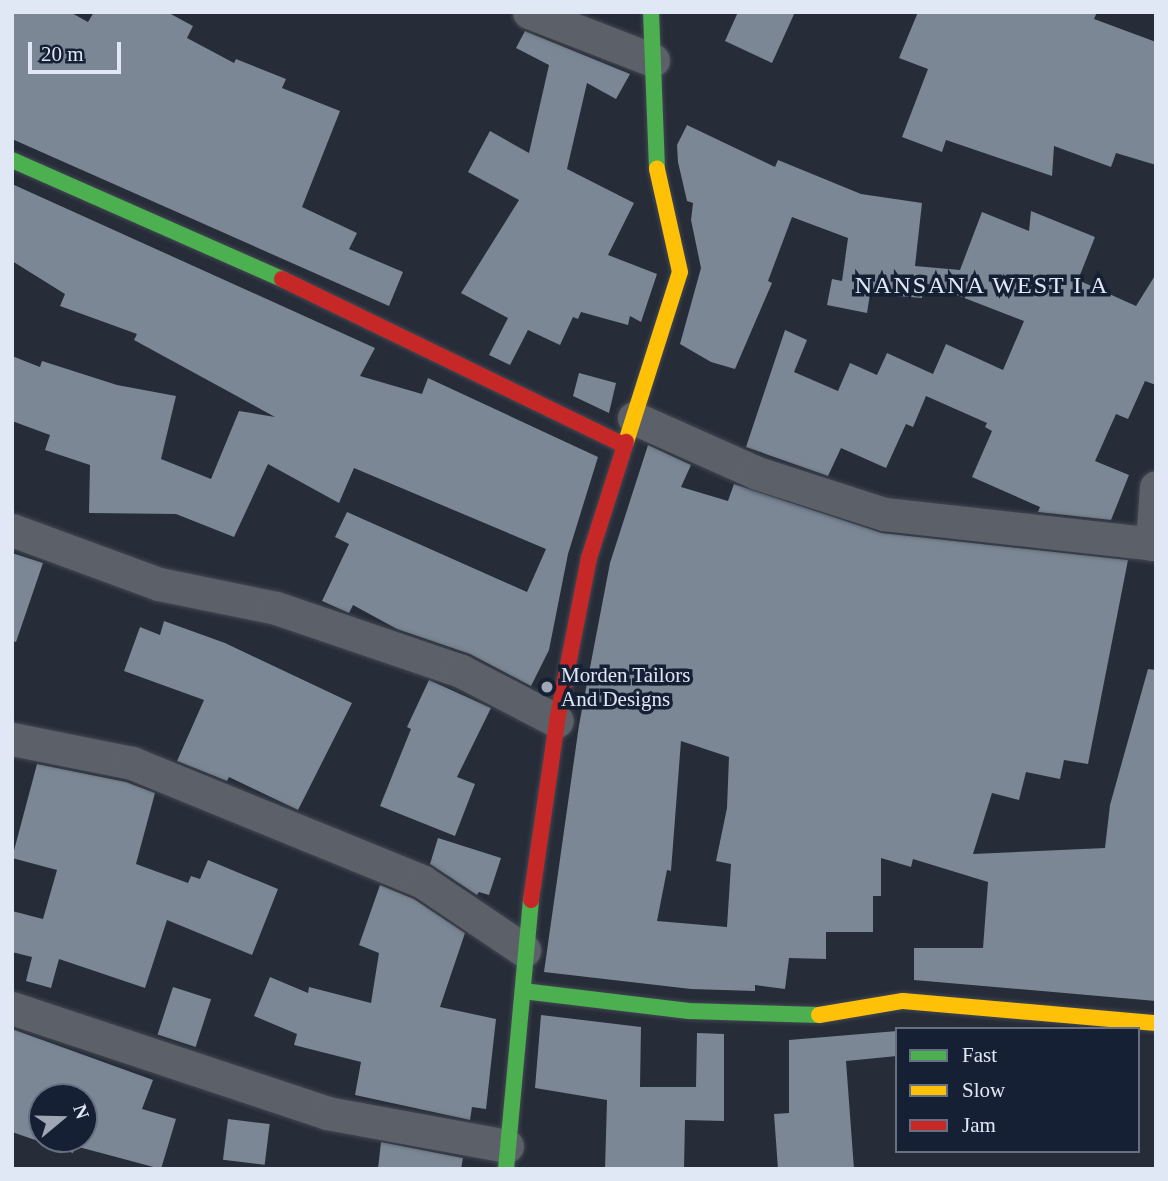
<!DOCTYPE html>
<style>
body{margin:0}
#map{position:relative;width:1168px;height:1181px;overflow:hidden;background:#262c38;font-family:Georgia,serif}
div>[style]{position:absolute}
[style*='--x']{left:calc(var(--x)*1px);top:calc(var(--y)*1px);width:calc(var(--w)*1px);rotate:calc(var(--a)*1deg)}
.building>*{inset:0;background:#7b8794;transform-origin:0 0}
.roads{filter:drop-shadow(0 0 2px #424752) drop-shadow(0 0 2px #424752)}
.street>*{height:33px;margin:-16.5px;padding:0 16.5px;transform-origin:16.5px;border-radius:16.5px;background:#5c6169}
.fast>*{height:16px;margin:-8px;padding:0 8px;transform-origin:8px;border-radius:8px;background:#4caf50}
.slow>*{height:16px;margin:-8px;padding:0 8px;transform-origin:8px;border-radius:8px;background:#ffc107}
.jam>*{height:16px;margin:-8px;padding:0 8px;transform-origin:8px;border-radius:8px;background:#c62828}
.dots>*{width:19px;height:19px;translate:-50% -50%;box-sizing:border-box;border:4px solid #162035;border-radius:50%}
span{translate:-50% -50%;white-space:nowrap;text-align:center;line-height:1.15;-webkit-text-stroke:7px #162035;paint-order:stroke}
.poi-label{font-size:21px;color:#e0e8f6}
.left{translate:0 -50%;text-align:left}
.quarter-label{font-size:24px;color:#e0e8f6;letter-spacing:2px}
.frame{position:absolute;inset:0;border:14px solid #e0e8f6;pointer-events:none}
.legend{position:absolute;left:895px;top:1027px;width:245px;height:126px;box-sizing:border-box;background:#162035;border:2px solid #677082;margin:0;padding:9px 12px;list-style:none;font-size:21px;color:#e0e8f6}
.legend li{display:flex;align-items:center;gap:14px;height:35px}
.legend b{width:35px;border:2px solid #677082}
.north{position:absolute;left:28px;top:1083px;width:70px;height:70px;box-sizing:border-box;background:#162035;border:2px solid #677082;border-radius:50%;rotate:71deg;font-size:19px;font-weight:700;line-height:28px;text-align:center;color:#e0e8f6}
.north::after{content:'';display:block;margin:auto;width:24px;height:32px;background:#9fa6b4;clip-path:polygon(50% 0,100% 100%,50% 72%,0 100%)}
.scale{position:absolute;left:28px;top:42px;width:93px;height:32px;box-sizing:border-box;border:4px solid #e0e8f6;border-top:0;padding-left:9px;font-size:21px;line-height:24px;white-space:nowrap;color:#e0e8f6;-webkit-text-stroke:5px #162035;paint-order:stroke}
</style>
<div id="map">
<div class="building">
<i style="clip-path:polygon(12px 12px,70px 12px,88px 22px,94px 12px,167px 12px,193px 26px,187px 38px,234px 63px,236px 59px,286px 79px,282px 88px,340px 111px,302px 207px,357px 233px,349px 249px,403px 272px,389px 306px,12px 139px)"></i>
<i style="clip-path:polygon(738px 12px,795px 12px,772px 63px,725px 41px)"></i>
<i style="clip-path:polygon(918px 12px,1097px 12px,1094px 19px,1156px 42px,1156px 165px,1116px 153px,1111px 167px,1054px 146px,1052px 176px,946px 140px,942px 152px,902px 137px,928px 69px,899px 58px)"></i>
<i style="clip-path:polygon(525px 31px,630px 74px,616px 99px,587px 83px,567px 169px,634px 203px,608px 255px,657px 274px,641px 322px,630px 316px,628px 325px,581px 312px,578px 319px,573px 317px,560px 345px,528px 330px,510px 365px,489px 355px,508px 318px,461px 293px,519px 200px,468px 172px,490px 131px,529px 153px,549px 65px,516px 48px)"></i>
<i style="clip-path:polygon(687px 125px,775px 167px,778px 160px,861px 194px,922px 203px,915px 266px,960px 270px,982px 212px,1029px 231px,1031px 211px,1095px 237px,1078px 280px,1136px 306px,1156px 274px,1156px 385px,1145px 381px,1128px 419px,1116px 414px,1095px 461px,1129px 475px,1111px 520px,1038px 512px,1040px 507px,972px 477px,992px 431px,985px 427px,987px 423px,926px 396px,913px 427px,906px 424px,886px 468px,841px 448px,828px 476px,746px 447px,785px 330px,807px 340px,794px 372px,838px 391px,850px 363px,877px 375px,887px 353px,933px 374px,946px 344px,1003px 370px,1024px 321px,923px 282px,922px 298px,870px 294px,867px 313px,827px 305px,832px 279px,842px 281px,848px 238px,792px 217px,768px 281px,772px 283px,735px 369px,711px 362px,680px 344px,701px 268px,691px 220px,693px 203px,687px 201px,678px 162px,677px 145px)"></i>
<i style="clip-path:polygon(12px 184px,375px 348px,360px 376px,422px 394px,428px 378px,598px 457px,568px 554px,549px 650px,531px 686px,470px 654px,397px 629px,353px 605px,349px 613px,322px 601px,349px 544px,335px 537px,347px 512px,527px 592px,546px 549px,354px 468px,339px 503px,268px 464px,234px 537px,176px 514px,89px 513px,90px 465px,45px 450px,50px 435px,12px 421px,12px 356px,40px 367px,42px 361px,117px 385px,176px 396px,161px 459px,211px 479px,239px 411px,275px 417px,134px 340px,137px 334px,60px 306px,65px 294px,12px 261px)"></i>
<i style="clip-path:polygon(579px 373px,616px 383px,609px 413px,573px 396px)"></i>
<i style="clip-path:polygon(evenodd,648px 445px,691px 465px,681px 487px,728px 501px,734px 484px,882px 533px,1128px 560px,1088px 764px,1064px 760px,1060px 779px,1026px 772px,1019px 800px,992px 793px,973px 854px,1105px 848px,1110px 805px,1148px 669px,1156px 670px,1156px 1001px,914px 980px,914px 948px,983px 948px,988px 882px,913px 859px,911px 867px,881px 858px,881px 896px,873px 896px,873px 932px,826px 932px,826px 959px,789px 958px,785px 989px,755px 985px,755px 991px,691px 989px,544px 972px,579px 725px,610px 563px,648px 445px,681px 741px,729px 757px,727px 808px,716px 861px,731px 864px,727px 927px,657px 921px,667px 870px,671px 871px,681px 741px)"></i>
<i style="clip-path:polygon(12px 553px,43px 563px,16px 642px,12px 641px)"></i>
<i style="clip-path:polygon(164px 621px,225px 643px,352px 703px,298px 810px,229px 777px,227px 781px,177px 761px,204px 700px,124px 671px,140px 627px,160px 635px)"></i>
<i style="clip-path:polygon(429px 680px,491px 708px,457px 777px,475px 784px,455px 836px,380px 806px,411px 729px,407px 727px)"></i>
<i style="clip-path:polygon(37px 764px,126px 782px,155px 793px,136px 864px,188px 883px,191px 876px,200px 879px,208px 860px,278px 889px,252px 955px,167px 920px,145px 988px,59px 959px,51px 988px,26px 981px,32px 957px,12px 952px,12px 911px,43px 919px,57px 870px,12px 858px)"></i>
<i style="clip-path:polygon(438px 838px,501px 858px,489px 895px,479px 892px,477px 895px,430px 864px)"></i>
<i style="clip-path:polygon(380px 885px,414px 899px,465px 933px,440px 1007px,496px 1019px,486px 1109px,472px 1107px,470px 1120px,355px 1095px,361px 1062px,294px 1045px,297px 1034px,254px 1016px,270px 977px,308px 993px,309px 987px,371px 1003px,379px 953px,359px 945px)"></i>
<i style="left:173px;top:987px;width:40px;height:50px;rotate:18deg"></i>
<i style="clip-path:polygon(541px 1015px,641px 1027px,640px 1087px,696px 1087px,697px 1033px,724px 1034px,724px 1121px,685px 1120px,684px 1169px,605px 1169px,607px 1100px,535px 1088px)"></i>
<i style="clip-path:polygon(evenodd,12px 1029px,153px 1080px,142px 1109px,176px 1119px,161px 1169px,75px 1146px,73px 1153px,12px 1132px,12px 1029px,42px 1097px,84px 1097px,84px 1139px,42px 1139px,42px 1097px)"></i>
<i style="clip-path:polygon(897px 1031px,897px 1056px,846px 1061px,854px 1169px,778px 1169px,774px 1114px,789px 1113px,789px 1040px)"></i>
<i style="left:228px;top:1119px;width:42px;height:41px;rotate:7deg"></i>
<i style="clip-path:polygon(381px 1142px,463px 1158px,461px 1169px,378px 1169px)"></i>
</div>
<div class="roads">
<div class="street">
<i style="--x:529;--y:12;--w:133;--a:21.2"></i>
<i style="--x:634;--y:418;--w:135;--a:24.1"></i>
<i style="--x:757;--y:473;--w:133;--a:17.9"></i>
<i style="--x:884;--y:514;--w:274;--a:6.3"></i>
<i style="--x:12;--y:530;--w:157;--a:20.2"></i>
<i style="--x:159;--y:584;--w:119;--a:11.6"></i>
<i style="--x:276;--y:608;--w:195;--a:18.8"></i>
<i style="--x:461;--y:671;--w:108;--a:27.5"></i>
<i style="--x:1152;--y:544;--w:57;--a:-86"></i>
<i style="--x:12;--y:739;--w:122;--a:11.3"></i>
<i style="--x:132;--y:763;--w:314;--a:22.2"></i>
<i style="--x:423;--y:882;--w:122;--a:34"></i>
<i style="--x:12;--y:1008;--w:332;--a:18.4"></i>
<i style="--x:327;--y:1113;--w:183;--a:10.4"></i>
</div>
<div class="fast">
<i style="--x:651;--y:12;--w:157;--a:87.8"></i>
<i style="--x:12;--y:160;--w:295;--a:23.8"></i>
<i style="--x:523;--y:991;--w:167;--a:6.9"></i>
<i style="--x:689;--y:1011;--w:130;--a:1.8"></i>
<i style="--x:506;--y:1169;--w:270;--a:-84.7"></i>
</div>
<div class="slow">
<i style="--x:626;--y:442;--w:178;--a:-72.4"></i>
<i style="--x:680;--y:272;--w:106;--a:-102.6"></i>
<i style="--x:819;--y:1015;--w:85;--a:-9.5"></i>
<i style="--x:903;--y:1001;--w:254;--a:5"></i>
</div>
<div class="jam">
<i style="--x:282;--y:279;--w:378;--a:25.9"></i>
<i style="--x:531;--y:900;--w:181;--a:-81.7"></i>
<i style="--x:557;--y:721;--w:166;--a:-78.9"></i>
<i style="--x:589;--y:558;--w:122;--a:-72.3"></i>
</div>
</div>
<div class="dots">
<i style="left:547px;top:687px;background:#9fa6b4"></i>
</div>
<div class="poi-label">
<span class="left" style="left:561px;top:687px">Morden Tailors<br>And Designs</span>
</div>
<div class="quarter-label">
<span style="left:982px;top:286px">NANSANA WEST I A</span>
</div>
<div class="frame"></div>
<ul class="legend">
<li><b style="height:9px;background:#4caf50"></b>Fast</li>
<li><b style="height:9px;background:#ffc107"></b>Slow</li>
<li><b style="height:9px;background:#c62828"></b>Jam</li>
</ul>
<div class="north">N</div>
<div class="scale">20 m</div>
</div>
